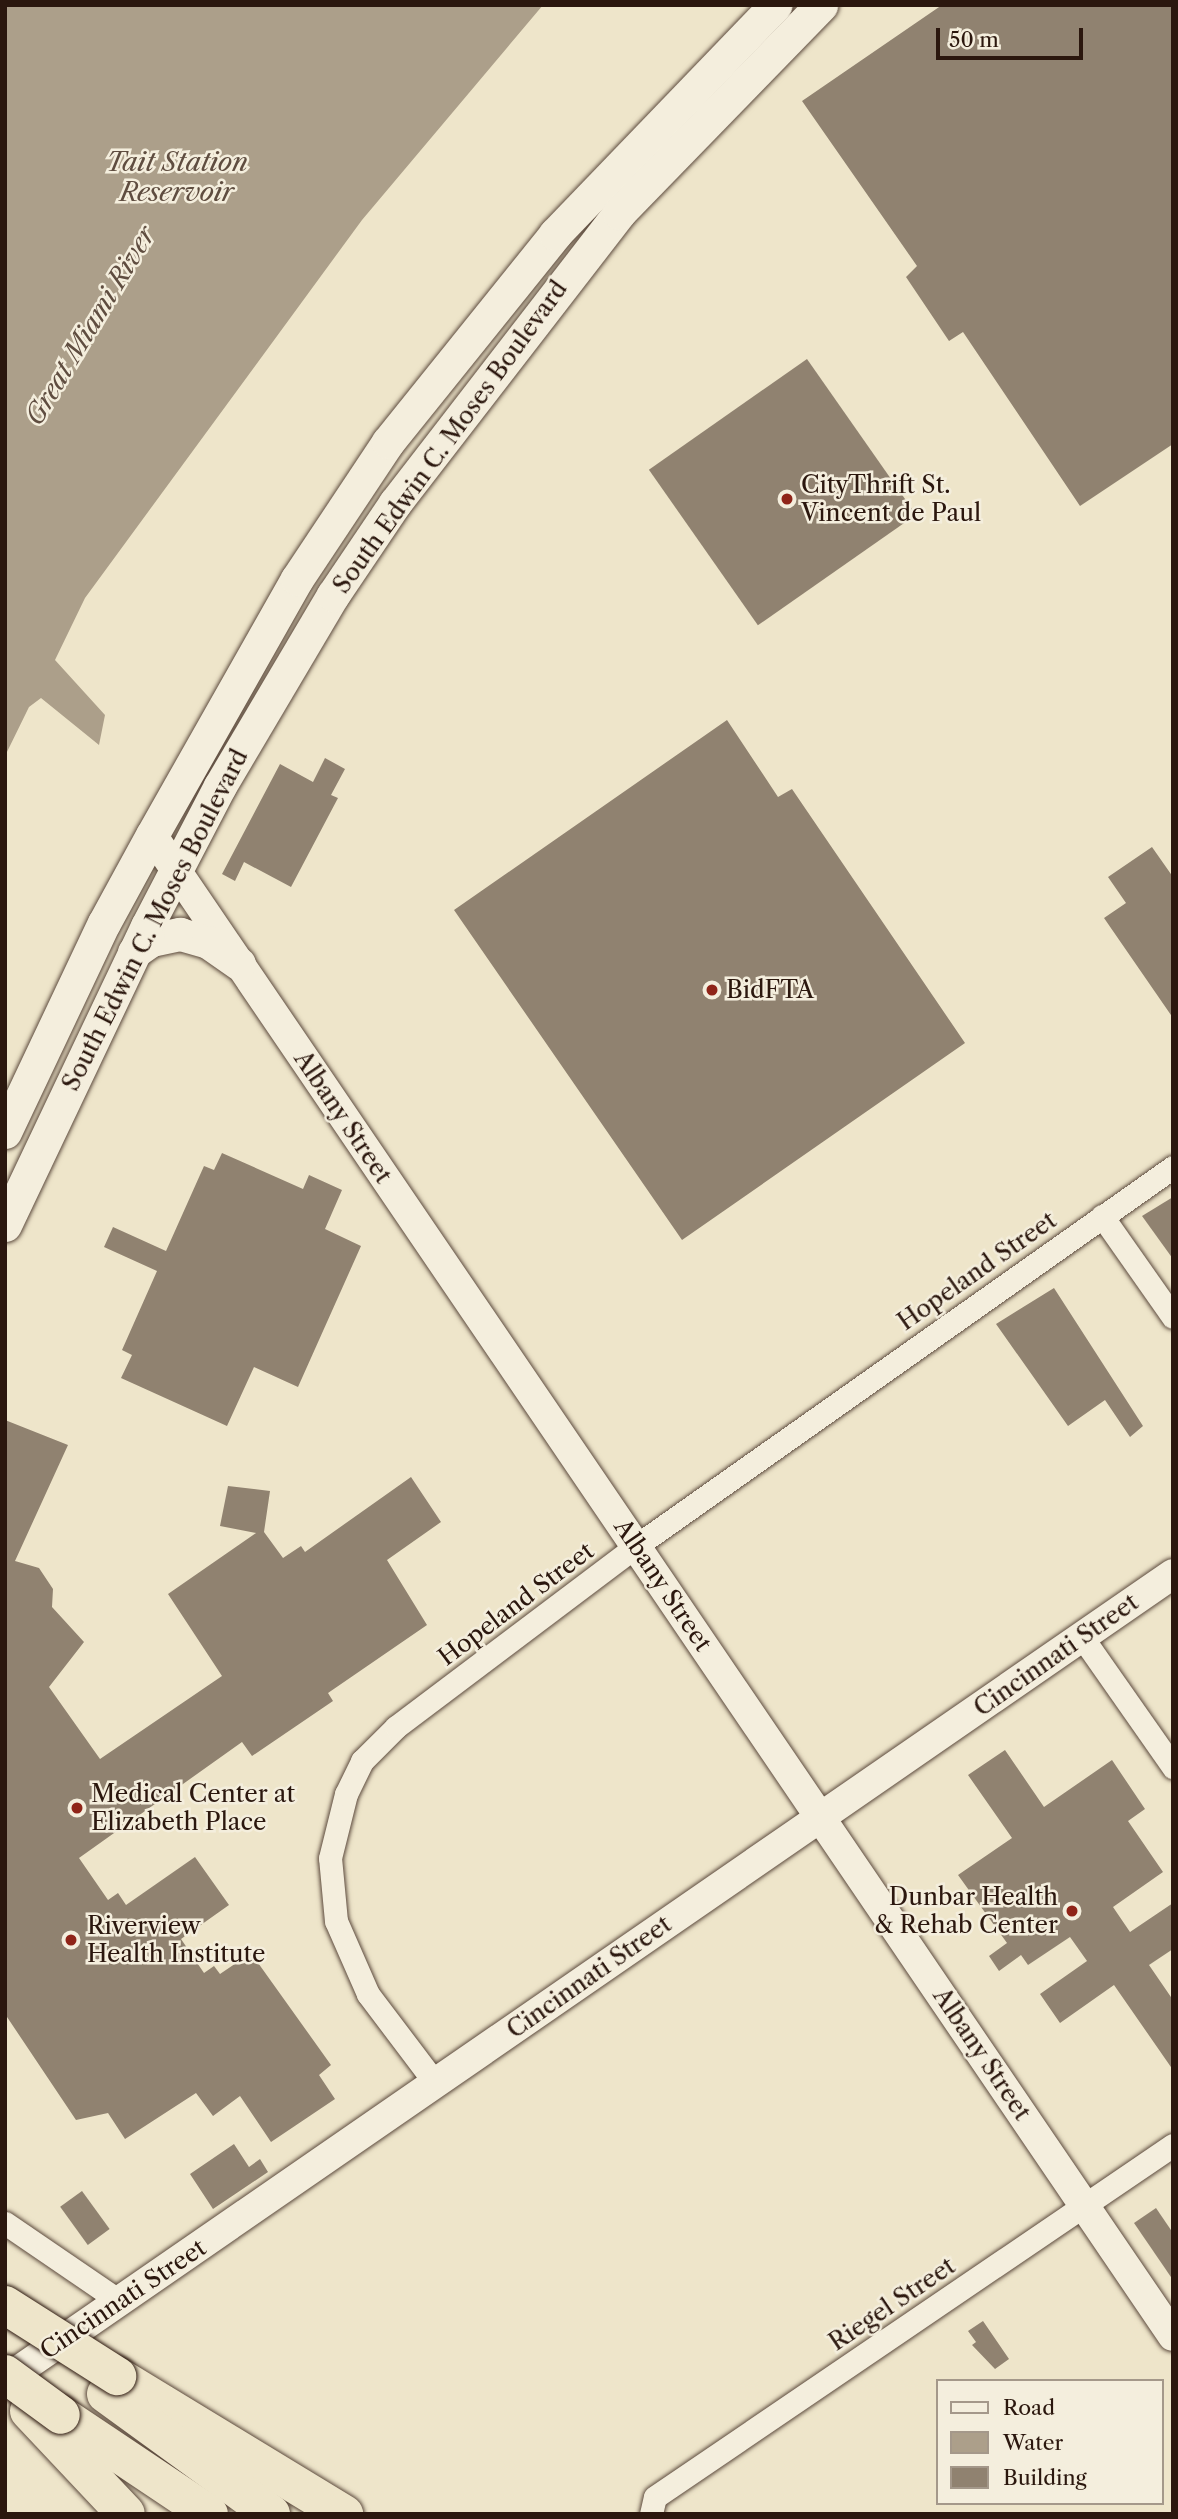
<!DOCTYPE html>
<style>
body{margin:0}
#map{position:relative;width:1178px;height:2519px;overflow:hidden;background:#eee5ca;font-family:"Libre Caslon Text",serif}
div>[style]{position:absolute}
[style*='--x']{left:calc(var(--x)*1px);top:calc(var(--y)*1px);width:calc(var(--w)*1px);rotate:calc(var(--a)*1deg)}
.water>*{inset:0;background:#ac9f8a}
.building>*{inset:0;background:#908270;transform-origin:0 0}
.roads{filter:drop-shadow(0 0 2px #5c4a3d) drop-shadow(0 0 2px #5c4a3d)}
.minor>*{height:23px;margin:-11.5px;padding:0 11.5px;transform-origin:11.5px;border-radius:11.5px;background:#f4eedd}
.tertiary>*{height:30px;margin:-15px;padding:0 15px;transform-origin:15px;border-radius:15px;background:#f4eedd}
.secondary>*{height:33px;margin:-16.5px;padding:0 16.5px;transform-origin:16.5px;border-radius:16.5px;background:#f4eedd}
.motorway>*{height:38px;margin:-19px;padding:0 19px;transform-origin:19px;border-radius:19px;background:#eee5ca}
.bridges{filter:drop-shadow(0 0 2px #2b170e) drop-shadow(0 0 2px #2b170e)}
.motorway-bridge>*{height:38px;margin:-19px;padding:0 19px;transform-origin:19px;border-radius:19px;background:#eee5ca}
.dots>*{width:19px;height:19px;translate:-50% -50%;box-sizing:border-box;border:4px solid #f4eedd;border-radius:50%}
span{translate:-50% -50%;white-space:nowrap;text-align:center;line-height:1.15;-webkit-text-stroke:5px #f4eedd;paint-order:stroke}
.street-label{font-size:24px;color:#2b170e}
.poi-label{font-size:24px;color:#2b170e}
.left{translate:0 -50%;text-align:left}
.right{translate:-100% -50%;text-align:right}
.water-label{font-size:26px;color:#5f4d40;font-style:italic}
.frame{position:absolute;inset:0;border:7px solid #2b170e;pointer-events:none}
.legend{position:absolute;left:936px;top:2379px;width:228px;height:126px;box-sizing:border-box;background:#f4eedd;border:2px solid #a4988a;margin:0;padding:9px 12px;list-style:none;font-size:21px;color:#2b170e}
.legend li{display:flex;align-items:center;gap:14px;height:35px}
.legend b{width:35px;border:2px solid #a4988a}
.scale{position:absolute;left:936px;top:28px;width:147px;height:32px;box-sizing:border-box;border:4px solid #2b170e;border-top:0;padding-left:9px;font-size:21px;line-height:24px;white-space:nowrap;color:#2b170e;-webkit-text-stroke:5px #f4eedd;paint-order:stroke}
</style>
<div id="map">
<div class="water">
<i style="clip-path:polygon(5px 5px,543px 5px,362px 220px,85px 598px,55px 660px,105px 715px,99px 745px,41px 698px,29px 707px,5px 756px)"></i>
</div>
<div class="building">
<i style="clip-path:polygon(942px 5px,1173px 5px,1173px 444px,1080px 506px,963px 332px,949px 341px,906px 277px,917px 266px,802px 101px)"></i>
<i style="left:807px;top:359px;width:190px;height:193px;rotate:55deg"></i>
<i style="clip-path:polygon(727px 720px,778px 797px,792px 789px,965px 1043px,682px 1240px,454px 910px)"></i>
<i style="clip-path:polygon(325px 758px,345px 769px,331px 795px,338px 798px,291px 887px,244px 862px,235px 881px,222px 874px,280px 764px,313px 782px)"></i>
<i style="clip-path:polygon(1152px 847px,1173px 877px,1173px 1018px,1104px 918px,1126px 903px,1108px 877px)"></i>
<i style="clip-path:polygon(222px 1153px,303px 1189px,309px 1175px,342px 1190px,325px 1229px,361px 1246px,298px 1387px,254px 1367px,227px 1426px,121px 1378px,132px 1355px,122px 1350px,157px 1271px,104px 1247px,113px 1227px,166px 1251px,204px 1166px,214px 1170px)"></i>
<i style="clip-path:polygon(1173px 1197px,1173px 1259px,1142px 1216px)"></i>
<i style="clip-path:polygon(1054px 1288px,1143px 1426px,1130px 1437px,1105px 1400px,1068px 1426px,996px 1324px)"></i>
<i style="clip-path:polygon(5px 1420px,68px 1445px,15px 1561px,39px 1568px,53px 1589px,52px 1607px,84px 1642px,49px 1687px,100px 1759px,222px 1676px,168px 1594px,256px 1533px,220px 1526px,228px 1486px,270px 1491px,264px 1532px,283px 1558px,301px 1546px,305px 1552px,411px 1477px,441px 1522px,387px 1560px,427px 1625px,328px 1693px,333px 1701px,252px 1756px,242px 1742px,79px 1858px,108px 1900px,118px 1893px,126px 1905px,195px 1857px,229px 1905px,181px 1939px,204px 1973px,214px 1966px,220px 1974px,251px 1953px,331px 2065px,319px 2075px,335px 2099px,271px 2142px,240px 2096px,213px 2116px,196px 2093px,125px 2139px,108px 2113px,76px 2120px,5px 2014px)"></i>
<i style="clip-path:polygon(1005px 1750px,1044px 1807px,1112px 1760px,1145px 1809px,1128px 1821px,1163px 1872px,1113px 1907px,1130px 1932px,1173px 1903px,1173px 1949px,1149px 1965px,1173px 2000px,1173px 2070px,1114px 1985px,1060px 2023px,1040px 1994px,1087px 1961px,1070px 1937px,1028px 1965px,1021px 1955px,999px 1971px,989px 1956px,1007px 1943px,958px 1875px,1012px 1838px,968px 1775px)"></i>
<i style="clip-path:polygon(234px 2144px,249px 2167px,260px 2159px,268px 2172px,213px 2209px,190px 2174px)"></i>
<i style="left:82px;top:2191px;width:47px;height:27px;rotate:54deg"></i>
<i style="clip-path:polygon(1156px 2208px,1173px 2233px,1173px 2280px,1134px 2223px)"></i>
<i style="clip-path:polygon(983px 2321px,1009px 2359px,995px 2369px,972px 2345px,976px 2342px,968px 2331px)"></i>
</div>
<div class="roads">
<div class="minor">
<i style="--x:1102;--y:1216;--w:123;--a:54.9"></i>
<i style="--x:1082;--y:1637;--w:159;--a:55"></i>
<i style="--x:436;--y:2084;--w:113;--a:-127.1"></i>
<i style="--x:368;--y:1994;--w:80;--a:-113.7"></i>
<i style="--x:336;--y:1921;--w:63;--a:-95.4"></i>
<i style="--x:330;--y:1858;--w:66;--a:-76"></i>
<i style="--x:346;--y:1794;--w:37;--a:-64"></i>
<i style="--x:362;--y:1761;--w:48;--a:-45"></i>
<i style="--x:396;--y:1727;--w:301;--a:-37"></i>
<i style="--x:636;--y:1546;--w:657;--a:-35.21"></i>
<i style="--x:5;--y:2223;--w:137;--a:34.3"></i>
<i style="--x:651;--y:2514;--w:17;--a:-77"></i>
<i style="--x:655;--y:2497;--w:626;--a:-34.2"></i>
</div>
<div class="tertiary">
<i style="--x:152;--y:835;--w:1815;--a:55.78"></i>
<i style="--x:5;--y:2380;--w:1419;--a:-34.61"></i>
</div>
<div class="secondary">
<i style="--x:134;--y:952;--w:21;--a:-35"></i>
<i style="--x:151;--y:940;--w:30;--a:-12"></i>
<i style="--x:180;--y:934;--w:29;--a:16"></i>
<i style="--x:208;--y:942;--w:38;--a:35"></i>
<i style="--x:5;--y:1132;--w:231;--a:-64.7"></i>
<i style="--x:104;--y:923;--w:100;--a:-61.4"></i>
<i style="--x:152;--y:835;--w:294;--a:-60.5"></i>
<i style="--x:297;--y:579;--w:164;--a:-56.4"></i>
<i style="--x:388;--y:442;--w:267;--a:-51.2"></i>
<i style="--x:555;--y:234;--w:318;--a:-46.1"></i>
<i style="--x:5;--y:1225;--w:331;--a:-64.6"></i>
<i style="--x:147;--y:926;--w:158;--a:-62.5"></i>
<i style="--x:220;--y:786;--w:222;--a:-59.4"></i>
<i style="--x:333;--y:595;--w:111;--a:-56"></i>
<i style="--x:395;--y:503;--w:366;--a:-52.3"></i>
<i style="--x:619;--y:213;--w:290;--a:-45.8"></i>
</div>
<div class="motorway">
<i style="--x:117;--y:2376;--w:266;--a:31.3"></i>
<i style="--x:106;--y:2394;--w:204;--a:36"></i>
<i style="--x:29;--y:2411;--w:141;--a:46.7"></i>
<i style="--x:61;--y:2415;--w:178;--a:33.8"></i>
</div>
</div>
<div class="bridges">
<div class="motorway-bridge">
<i style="--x:5;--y:2305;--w:133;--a:32.4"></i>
<i style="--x:5;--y:2374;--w:69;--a:36.2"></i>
</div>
</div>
<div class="dots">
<i style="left:787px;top:499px;background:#8f2418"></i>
<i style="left:712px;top:990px;background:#8f2418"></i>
<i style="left:77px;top:1808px;background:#8f2418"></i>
<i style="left:1072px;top:1911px;background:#8f2418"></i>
<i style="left:71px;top:1940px;background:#8f2418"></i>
</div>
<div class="street-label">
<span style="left:450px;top:437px;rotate:-54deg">South Edwin C. Moses Boulevard</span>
<span style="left:155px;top:920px;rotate:-63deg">South Edwin C. Moses Boulevard</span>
<span style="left:343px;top:1117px;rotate:56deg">Albany Street</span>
<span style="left:977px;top:1271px;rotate:-35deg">Hopeland Street</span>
<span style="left:663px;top:1585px;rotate:56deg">Albany Street</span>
<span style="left:516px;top:1604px;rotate:-37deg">Hopeland Street</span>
<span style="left:1056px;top:1655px;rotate:-35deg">Cincinnati Street</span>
<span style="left:589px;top:1977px;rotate:-35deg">Cincinnati Street</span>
<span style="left:982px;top:2054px;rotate:56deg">Albany Street</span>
<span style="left:123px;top:2299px;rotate:-34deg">Cincinnati Street</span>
<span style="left:892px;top:2304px;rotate:-34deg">Riegel Street</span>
</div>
<div class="poi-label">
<span class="left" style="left:801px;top:499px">CityThrift St.<br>Vincent de Paul</span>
<span class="left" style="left:726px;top:990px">BidFTA</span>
<span class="left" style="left:91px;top:1808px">Medical Center at<br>Elizabeth Place</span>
<span class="right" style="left:1058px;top:1911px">Dunbar Health<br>&amp; Rehab Center</span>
<span class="left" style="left:87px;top:1940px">Riverview<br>Health Institute</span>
</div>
<div class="water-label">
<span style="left:177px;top:178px">Tait Station<br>Reservoir</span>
<span style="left:91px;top:326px;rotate:-59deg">Great Miami River</span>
</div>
<div class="frame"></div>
<ul class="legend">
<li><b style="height:9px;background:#f4eedd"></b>Road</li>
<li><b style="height:19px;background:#ac9f8a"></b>Water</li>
<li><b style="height:19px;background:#908270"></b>Building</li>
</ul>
<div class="scale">50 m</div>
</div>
